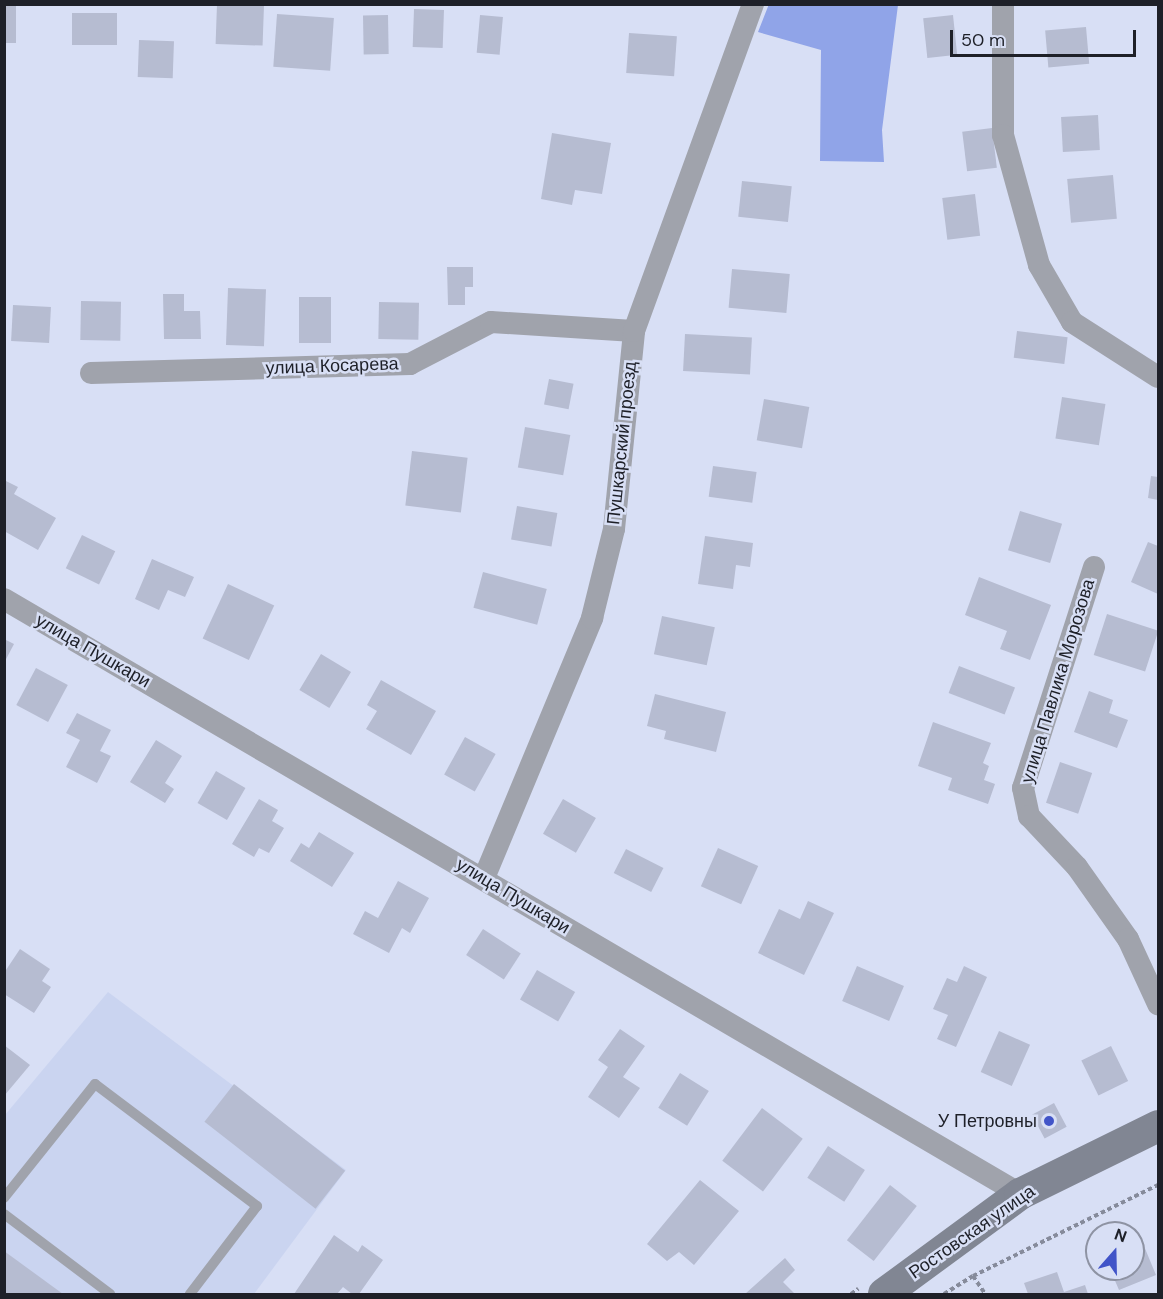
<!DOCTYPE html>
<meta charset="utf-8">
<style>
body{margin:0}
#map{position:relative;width:1163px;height:1299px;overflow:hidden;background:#d8dff5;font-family:"DM Sans",sans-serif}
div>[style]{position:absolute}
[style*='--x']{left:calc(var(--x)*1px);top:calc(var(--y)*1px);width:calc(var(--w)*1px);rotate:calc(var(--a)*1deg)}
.built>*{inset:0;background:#cad4f0}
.forest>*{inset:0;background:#90a4e8}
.building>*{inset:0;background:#b6bcd1;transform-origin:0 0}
.path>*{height:4px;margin-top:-2px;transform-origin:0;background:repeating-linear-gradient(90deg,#868b9b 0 4.5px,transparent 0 7.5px)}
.lane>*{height:10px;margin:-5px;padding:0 5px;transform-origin:5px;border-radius:5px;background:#a0a3ac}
.street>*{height:22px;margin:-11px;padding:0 11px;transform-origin:11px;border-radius:11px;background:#a0a3ac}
.secondary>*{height:32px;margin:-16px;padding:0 16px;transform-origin:16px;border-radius:16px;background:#818693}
.dots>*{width:16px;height:16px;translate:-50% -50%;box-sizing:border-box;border:3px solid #d8dff5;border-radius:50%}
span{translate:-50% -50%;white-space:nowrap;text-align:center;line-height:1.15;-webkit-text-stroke:5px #d8dff5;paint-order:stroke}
.street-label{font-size:18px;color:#1e2028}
.poi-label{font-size:18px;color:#1e2028}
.right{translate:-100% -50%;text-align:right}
.frame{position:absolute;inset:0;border:6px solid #1e2028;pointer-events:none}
.north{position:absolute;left:1085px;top:1221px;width:60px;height:60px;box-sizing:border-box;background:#d8dff5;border:2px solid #8e93a3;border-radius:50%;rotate:20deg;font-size:16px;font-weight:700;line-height:24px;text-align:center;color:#1e2028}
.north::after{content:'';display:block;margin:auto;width:21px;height:27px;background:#4154c8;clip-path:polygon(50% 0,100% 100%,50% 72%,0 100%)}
.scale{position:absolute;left:950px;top:30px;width:186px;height:27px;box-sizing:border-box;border:3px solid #1e2028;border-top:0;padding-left:8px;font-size:18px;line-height:21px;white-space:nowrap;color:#1e2028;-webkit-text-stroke:4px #d8dff5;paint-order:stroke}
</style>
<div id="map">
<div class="built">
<i style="clip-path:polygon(108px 992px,346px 1170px,254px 1294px,5px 1294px,5px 1115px)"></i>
</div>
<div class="forest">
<i style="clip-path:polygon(769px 4px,898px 5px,882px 130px,884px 162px,820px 161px,821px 50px,758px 32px)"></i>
</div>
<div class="building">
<i style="left:4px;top:4px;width:12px;height:39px"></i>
<i style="left:217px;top:4px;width:47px;height:40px;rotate:2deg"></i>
<i style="left:414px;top:9px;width:30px;height:38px;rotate:2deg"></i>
<i style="left:72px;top:13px;width:45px;height:32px"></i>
<i style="left:277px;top:14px;width:57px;height:53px;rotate:4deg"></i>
<i style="left:388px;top:15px;width:39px;height:25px;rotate:89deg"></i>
<i style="left:480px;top:15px;width:23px;height:38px;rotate:5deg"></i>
<i style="left:953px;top:15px;width:40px;height:30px;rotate:84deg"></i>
<i style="left:1086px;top:27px;width:37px;height:41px;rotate:85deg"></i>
<i style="left:629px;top:33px;width:48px;height:40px;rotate:4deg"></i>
<i style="left:139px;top:40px;width:35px;height:37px;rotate:2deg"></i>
<i style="left:1098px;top:115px;width:35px;height:37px;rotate:87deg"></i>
<i style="left:992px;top:128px;width:40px;height:30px;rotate:83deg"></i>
<i style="clip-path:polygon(552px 133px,611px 143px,602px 194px,575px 190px,572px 205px,541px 199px)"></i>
<i style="left:1113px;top:175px;width:44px;height:46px;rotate:85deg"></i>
<i style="left:742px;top:181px;width:50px;height:36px;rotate:6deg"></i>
<i style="left:975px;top:194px;width:42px;height:33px;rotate:83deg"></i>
<i style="clip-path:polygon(447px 267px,473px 267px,473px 287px,465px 287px,465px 305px,448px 305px)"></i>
<i style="left:732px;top:269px;width:58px;height:39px;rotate:5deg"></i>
<i style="left:228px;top:288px;width:38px;height:57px;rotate:2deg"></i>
<i style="clip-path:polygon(163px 294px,184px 294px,184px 311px,200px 311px,201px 339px,164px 339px)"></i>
<i style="left:299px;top:297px;width:32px;height:46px"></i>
<i style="left:81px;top:301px;width:40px;height:39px;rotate:1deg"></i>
<i style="left:379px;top:302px;width:40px;height:37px;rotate:1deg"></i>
<i style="left:13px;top:305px;width:38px;height:36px;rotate:3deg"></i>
<i style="left:1017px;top:331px;width:51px;height:27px;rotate:7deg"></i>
<i style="left:685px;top:334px;width:67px;height:37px;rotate:3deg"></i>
<i style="left:549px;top:379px;width:25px;height:26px;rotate:11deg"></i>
<i style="left:1062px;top:397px;width:44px;height:42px;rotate:9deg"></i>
<i style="left:764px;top:399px;width:46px;height:42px;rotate:10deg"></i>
<i style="left:525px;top:427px;width:46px;height:41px;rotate:10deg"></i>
<i style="left:412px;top:451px;width:56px;height:55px;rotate:7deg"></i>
<i style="left:713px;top:466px;width:44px;height:31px;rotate:8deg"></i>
<i style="clip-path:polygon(1151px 476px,1158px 477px,1158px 500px,1148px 498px)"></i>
<i style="clip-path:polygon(4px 480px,18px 487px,14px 494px,56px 518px,38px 550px,4px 531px)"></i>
<i style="left:517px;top:506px;width:41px;height:34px;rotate:10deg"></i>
<i style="left:1020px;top:511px;width:44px;height:41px;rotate:17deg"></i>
<i style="left:82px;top:535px;width:37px;height:37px;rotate:26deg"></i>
<i style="clip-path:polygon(705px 536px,753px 543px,750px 567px,736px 565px,733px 589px,698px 584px)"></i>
<i style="clip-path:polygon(1148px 542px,1158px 546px,1158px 594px,1131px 582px)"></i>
<i style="clip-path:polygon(152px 559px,194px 577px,185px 597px,168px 590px,159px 610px,135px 599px)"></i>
<i style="left:483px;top:572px;width:66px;height:37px;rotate:15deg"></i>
<i style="clip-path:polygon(979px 577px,1051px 605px,1030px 660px,1000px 649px,1007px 631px,965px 615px)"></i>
<i style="left:228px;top:584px;width:51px;height:60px;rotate:25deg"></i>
<i style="left:1107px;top:614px;width:54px;height:43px;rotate:18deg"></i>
<i style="left:662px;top:616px;width:54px;height:39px;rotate:12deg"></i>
<i style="clip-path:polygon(4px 639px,14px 644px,4px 663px)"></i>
<i style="left:321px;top:654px;width:35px;height:42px;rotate:31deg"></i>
<i style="left:959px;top:666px;width:60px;height:29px;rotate:21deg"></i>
<i style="left:36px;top:668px;width:36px;height:42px;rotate:28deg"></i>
<i style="clip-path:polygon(381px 680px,436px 711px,411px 755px,366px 729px,377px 711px,367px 705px)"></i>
<i style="clip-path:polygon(1089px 691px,1113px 700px,1109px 713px,1128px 720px,1117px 748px,1074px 732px)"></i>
<i style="clip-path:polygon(655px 694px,726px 712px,716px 752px,664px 739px,666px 731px,647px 726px)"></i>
<i style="clip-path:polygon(77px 713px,111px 730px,100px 751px,111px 756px,97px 783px,66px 767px,80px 740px,66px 733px)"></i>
<i style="clip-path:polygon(933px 722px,991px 743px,983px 763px,989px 766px,984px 780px,995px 784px,988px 804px,948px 790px,952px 778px,918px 766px)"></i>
<i style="left:465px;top:737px;width:35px;height:43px;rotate:29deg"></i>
<i style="clip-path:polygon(156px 740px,182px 756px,165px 783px,174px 789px,165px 803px,130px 782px)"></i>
<i style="left:1060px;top:762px;width:34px;height:43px;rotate:19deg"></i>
<i style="left:216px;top:771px;width:34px;height:37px;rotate:30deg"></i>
<i style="clip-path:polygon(259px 799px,278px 810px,272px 821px,284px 828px,269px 853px,259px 848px,254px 857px,232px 844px)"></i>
<i style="left:563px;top:799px;width:38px;height:40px;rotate:30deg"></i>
<i style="clip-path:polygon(319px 832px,354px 853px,332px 887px,290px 861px,301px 843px,309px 848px)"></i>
<i style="left:718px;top:848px;width:44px;height:42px;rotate:24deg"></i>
<i style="left:626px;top:849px;width:42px;height:27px;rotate:27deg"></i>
<i style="clip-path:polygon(398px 881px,429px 898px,410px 933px,402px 928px,389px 953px,353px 934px,365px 911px,378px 918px)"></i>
<i style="clip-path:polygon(808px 901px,834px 913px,804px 975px,758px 953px,779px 909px,800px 919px)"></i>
<i style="left:483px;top:929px;width:45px;height:31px;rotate:33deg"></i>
<i style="clip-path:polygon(20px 949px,50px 969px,42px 981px,51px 987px,34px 1013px,4px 994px,4px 973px)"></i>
<i style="left:857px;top:966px;width:51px;height:38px;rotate:23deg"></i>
<i style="clip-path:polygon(964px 966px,987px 977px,956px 1047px,937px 1039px,948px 1015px,933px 1009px,947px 978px,957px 982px)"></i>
<i style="left:537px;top:970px;width:44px;height:34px;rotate:30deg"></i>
<i style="clip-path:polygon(620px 1029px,645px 1046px,623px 1077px,640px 1088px,619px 1118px,588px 1097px,608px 1067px,598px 1060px)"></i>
<i style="left:999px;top:1031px;width:34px;height:45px;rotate:24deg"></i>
<i style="clip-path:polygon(4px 1045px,30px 1065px,4px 1096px)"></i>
<i style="left:1111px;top:1046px;width:39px;height:33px;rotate:64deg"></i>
<i style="left:680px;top:1073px;width:34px;height:41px;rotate:32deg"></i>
<i style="left:234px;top:1084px;width:141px;height:48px;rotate:38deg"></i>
<i style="left:1054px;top:1103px;width:27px;height:25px;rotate:62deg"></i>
<i style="left:762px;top:1108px;width:51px;height:66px;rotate:37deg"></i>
<i style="left:828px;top:1146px;width:44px;height:38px;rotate:33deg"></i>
<i style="clip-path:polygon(700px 1180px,739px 1211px,694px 1265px,679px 1252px,667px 1261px,647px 1244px)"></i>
<i style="left:890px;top:1185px;width:34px;height:70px;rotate:38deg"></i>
<i style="clip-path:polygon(1139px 1234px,1156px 1275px,1119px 1290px,1110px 1269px,1133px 1269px,1133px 1237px)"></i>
<i style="clip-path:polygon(334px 1235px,358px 1252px,362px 1245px,383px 1260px,359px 1294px,352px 1294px,343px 1287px,337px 1294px,294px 1294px)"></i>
<i style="clip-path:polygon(4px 1251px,63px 1294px,4px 1294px)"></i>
<i style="clip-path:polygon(785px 1258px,795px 1270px,783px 1282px,795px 1294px,745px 1294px)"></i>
<i style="clip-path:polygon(1057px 1272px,1064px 1292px,1085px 1285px,1088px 1294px,1028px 1294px,1024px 1283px)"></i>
</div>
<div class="path">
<i style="--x:973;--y:1276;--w:22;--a:56"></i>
<i style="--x:851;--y:1294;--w:9;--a:-36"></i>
<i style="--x:944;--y:1294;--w:34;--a:-32"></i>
<i style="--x:973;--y:1276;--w:206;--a:-26.2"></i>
</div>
<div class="lane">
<i style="--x:4;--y:1198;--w:146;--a:-51.4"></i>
<i style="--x:95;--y:1084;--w:203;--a:37"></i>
<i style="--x:257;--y:1206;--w:111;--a:127.3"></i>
<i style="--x:4;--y:1214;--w:133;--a:37"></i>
</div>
<div class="street">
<i style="--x:1003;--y:4;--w:131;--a:90"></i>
<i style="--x:1003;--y:135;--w:135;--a:74.5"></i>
<i style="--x:1039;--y:265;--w:66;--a:59.9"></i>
<i style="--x:1072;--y:322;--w:102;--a:32.6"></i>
<i style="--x:91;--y:373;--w:319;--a:-1.6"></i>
<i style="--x:410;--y:364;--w:91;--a:-27.4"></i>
<i style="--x:491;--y:322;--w:143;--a:3.6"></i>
<i style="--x:1094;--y:567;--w:232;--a:107.8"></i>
<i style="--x:1023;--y:788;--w:29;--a:78"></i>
<i style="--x:1029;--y:816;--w:70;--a:46.7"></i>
<i style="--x:1077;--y:867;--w:88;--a:54.7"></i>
<i style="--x:1128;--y:939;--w:72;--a:65.2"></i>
<i style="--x:4;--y:599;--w:1177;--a:30.35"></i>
<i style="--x:484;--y:878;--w:282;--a:-67.4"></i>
<i style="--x:592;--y:618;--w:92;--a:-76.1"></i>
<i style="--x:614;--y:529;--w:199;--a:-84.2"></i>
<i style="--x:634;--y:331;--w:348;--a:-70"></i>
</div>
<div class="secondary">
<i style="--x:884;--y:1294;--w:169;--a:-36.3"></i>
<i style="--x:1020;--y:1194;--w:154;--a:-26.2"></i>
</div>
<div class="dots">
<i style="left:1049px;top:1121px;background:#4154c8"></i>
</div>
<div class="street-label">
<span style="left:332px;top:366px;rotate:-2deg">улица Косарева</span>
<span style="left:622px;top:443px;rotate:-84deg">Пушкарский проезд</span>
<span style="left:93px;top:651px;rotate:30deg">улица Пушкари</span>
<span style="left:1058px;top:681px;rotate:-73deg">улица Павлика Морозова</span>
<span style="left:513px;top:896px;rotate:31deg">улица Пушкари</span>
<span style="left:972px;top:1232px;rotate:-35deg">Ростовская улица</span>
</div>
<div class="poi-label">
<span class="right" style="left:1037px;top:1121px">У Петровны</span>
</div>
<div class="frame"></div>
<div class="north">N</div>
<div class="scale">50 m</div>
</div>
